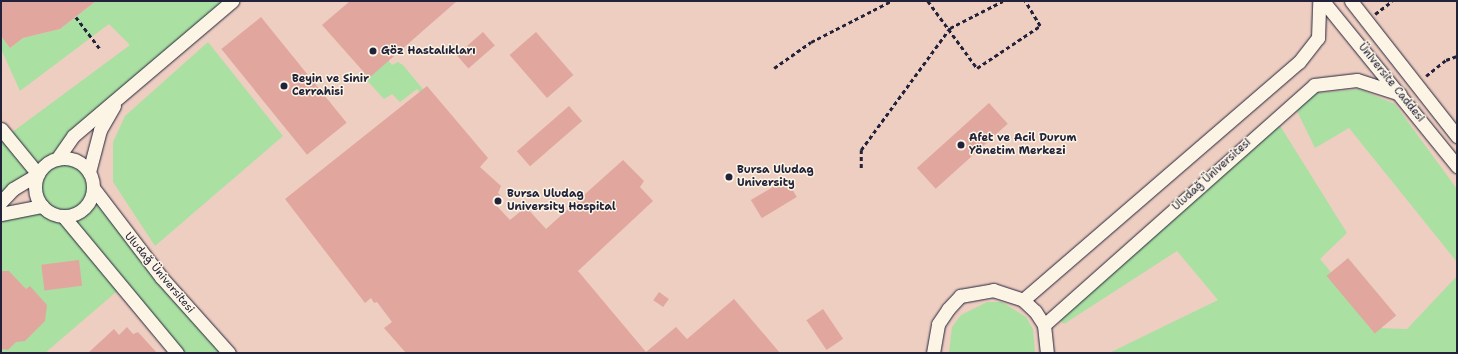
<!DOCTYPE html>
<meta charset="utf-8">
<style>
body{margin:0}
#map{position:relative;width:1458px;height:354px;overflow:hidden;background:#f4ded0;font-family:"Shantell Sans",sans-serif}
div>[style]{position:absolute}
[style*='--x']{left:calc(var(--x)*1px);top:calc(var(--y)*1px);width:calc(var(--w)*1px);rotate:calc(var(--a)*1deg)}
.built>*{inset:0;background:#eecec1;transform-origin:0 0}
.green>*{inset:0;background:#abe0a3}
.building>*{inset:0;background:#e1a79f;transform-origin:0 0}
.path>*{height:2.5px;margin-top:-1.25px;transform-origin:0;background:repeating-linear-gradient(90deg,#22223b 0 4px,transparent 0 7px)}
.roads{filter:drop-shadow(0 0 1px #22223b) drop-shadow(0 0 1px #22223b)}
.minor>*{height:13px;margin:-6.5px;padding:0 6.5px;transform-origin:6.5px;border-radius:6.5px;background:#fcf5e5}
.minor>.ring{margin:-6.5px;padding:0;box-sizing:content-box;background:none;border:13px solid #fcf5e5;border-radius:50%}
.dots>*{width:11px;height:11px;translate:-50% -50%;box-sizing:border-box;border:2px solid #fcf5e5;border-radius:50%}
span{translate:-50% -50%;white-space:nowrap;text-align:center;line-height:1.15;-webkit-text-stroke:3px #fcf5e5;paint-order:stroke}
.poi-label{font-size:11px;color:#22223b;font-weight:700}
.left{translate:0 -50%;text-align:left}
.street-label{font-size:11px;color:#22223b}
.frame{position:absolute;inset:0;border:2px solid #22223b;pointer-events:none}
</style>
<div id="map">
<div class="built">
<i style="left:1px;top:1px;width:1456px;height:352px"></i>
</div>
<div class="green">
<i style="clip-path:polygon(96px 1px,232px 1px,61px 154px,32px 167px,38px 173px,50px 162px,66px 158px,83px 165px,94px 189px,229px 353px,177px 353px,122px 287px,45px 353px,1px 353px,1px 214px,42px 206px,35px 182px,6px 196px,1px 190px,1px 129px,7px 136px,130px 45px,109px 24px,20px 91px,1px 49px,1px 36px,10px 48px,23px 38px,60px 29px)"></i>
<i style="clip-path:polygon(208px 42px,283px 136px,155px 246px,113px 182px,113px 142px,125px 116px)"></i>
<i style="clip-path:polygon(385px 56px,392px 65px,398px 62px,403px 65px,479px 157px,476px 161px,417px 89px,400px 102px,392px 94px,384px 99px,362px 75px)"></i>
<i style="clip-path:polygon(1359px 89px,1395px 104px,1457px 189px,1457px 262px,1349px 128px,1315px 148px,1295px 107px,1310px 94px)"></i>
<i style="clip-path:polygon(1279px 124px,1347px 233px,1320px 259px,1378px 328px,1407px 329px,1457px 276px,1457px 353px,1109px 353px,1218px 300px,1177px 251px,1064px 324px,1059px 319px)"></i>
<i style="clip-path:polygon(987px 302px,1002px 302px,1026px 317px,1033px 329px,1035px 353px,949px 353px,952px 327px,961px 315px)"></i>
</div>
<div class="building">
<i style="clip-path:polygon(1px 1px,96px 1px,60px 29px,23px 38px,10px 48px,1px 36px)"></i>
<i style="clip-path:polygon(350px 1px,457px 1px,369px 78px,322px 25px)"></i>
<i style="left:261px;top:17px;width:136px;height:51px;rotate:51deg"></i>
<i style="left:483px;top:32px;width:18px;height:35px;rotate:49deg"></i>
<i style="left:536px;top:32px;width:57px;height:35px;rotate:49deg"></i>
<i style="clip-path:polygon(427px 86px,488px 158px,480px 167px,501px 186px,498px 193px,503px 198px,495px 204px,510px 220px,526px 207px,546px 229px,623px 160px,644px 181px,640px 187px,653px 201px,578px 271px,646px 352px,676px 327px,687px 339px,734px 299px,780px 353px,406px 353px,384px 328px,392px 322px,377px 302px,374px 303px,371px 298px,365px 303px,285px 199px)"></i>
<i style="left:989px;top:103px;width:28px;height:97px;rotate:48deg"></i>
<i style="left:569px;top:106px;width:20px;height:69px;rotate:49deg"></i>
<i style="left:786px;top:179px;width:21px;height:41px;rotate:59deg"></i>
<i style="left:1348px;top:258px;width:75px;height:28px;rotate:50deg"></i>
<i style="left:79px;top:260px;width:26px;height:38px;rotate:83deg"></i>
<i style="clip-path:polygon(1px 271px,9px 271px,26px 289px,30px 286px,47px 305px,45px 321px,25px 341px,16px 342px,8px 350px,1px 349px)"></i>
<i style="left:659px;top:292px;width:12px;height:10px;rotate:35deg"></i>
<i style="left:823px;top:309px;width:36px;height:20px;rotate:56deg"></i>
<i style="clip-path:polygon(127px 327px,133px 334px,138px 332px,157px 353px,88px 353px,114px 329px,119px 335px)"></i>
</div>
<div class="path">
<i style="--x:928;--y:1;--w:83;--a:53.8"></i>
<i style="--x:977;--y:68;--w:76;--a:-33.7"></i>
<i style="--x:1040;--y:26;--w:29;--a:-121"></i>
<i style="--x:1375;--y:14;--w:21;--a:-37"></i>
<i style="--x:76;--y:17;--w:41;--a:52.9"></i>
<i style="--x:774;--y:68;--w:45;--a:-35.1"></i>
<i style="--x:811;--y:42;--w:90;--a:-27.1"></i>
<i style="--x:1426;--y:76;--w:26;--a:-39"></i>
<i style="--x:1446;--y:60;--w:12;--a:-20"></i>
<i style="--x:861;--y:168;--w:18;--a:-90"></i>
<i style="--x:861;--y:150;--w:151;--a:-53.9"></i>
<i style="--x:950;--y:28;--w:59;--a:-27"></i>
</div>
<div class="roads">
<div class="minor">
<i style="--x:1323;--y:1;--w:213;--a:50.9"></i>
<i style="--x:1351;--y:1;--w:172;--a:51.9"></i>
<i style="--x:1;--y:129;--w:58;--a:50.6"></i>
<i style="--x:38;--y:174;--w:29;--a:149"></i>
<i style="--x:13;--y:189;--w:18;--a:133"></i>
<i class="ring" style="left:35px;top:158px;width:45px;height:45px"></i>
<i style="--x:57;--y:159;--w:28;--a:-55"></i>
<i style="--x:73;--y:136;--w:209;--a:-40.3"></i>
<i style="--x:89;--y:172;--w:43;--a:-75.3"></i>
<i style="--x:100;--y:130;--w:28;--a:-60"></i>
<i style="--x:94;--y:189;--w:111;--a:52.7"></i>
<i style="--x:161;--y:277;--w:102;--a:48.2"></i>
<i style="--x:1;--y:214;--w:42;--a:-11"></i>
<i style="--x:64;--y:217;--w:177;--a:50.3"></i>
<i style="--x:1023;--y:300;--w:364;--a:-40.8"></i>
<i style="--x:1299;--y:62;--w:31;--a:-52"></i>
<i style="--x:1318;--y:38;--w:37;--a:-88"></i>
<i style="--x:1044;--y:325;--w:361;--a:-41.6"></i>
<i style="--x:1314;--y:85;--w:43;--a:-6.6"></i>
<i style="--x:1357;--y:80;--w:45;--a:18"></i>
<i style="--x:933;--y:353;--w:29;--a:-80"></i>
<i style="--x:938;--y:324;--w:18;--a:-56"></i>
<i style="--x:948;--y:309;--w:18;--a:-47"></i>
<i style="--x:960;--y:296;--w:34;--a:-10"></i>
<i style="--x:993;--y:290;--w:32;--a:18"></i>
<i style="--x:1023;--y:300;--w:16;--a:43"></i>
<i style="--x:1035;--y:311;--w:17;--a:57"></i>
<i style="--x:1044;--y:325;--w:28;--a:84"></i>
</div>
</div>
<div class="dots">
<i style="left:373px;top:51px;background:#22223b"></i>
<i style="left:284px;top:86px;background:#22223b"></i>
<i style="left:961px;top:145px;background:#22223b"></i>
<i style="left:729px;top:177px;background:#22223b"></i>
<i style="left:498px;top:201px;background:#22223b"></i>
</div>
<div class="poi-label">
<span class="left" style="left:381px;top:51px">Göz Hastalıkları</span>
<span class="left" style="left:292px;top:86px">Beyin ve Sinir<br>Cerrahisi</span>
<span class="left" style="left:969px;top:145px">Afet ve Acil Durum<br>Yönetim Merkezi</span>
<span class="left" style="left:737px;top:177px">Bursa Uludag<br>University</span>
<span class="left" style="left:507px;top:201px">Bursa Uludag<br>University Hospital</span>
</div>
<div class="street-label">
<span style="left:1391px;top:83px;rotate:51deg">Üniversite Caddesi</span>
<span style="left:1212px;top:175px;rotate:-42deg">Uludağ Üniversitesi</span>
<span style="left:159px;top:273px;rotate:50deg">Uludağ Üniversitesi</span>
</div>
<div class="frame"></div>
</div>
